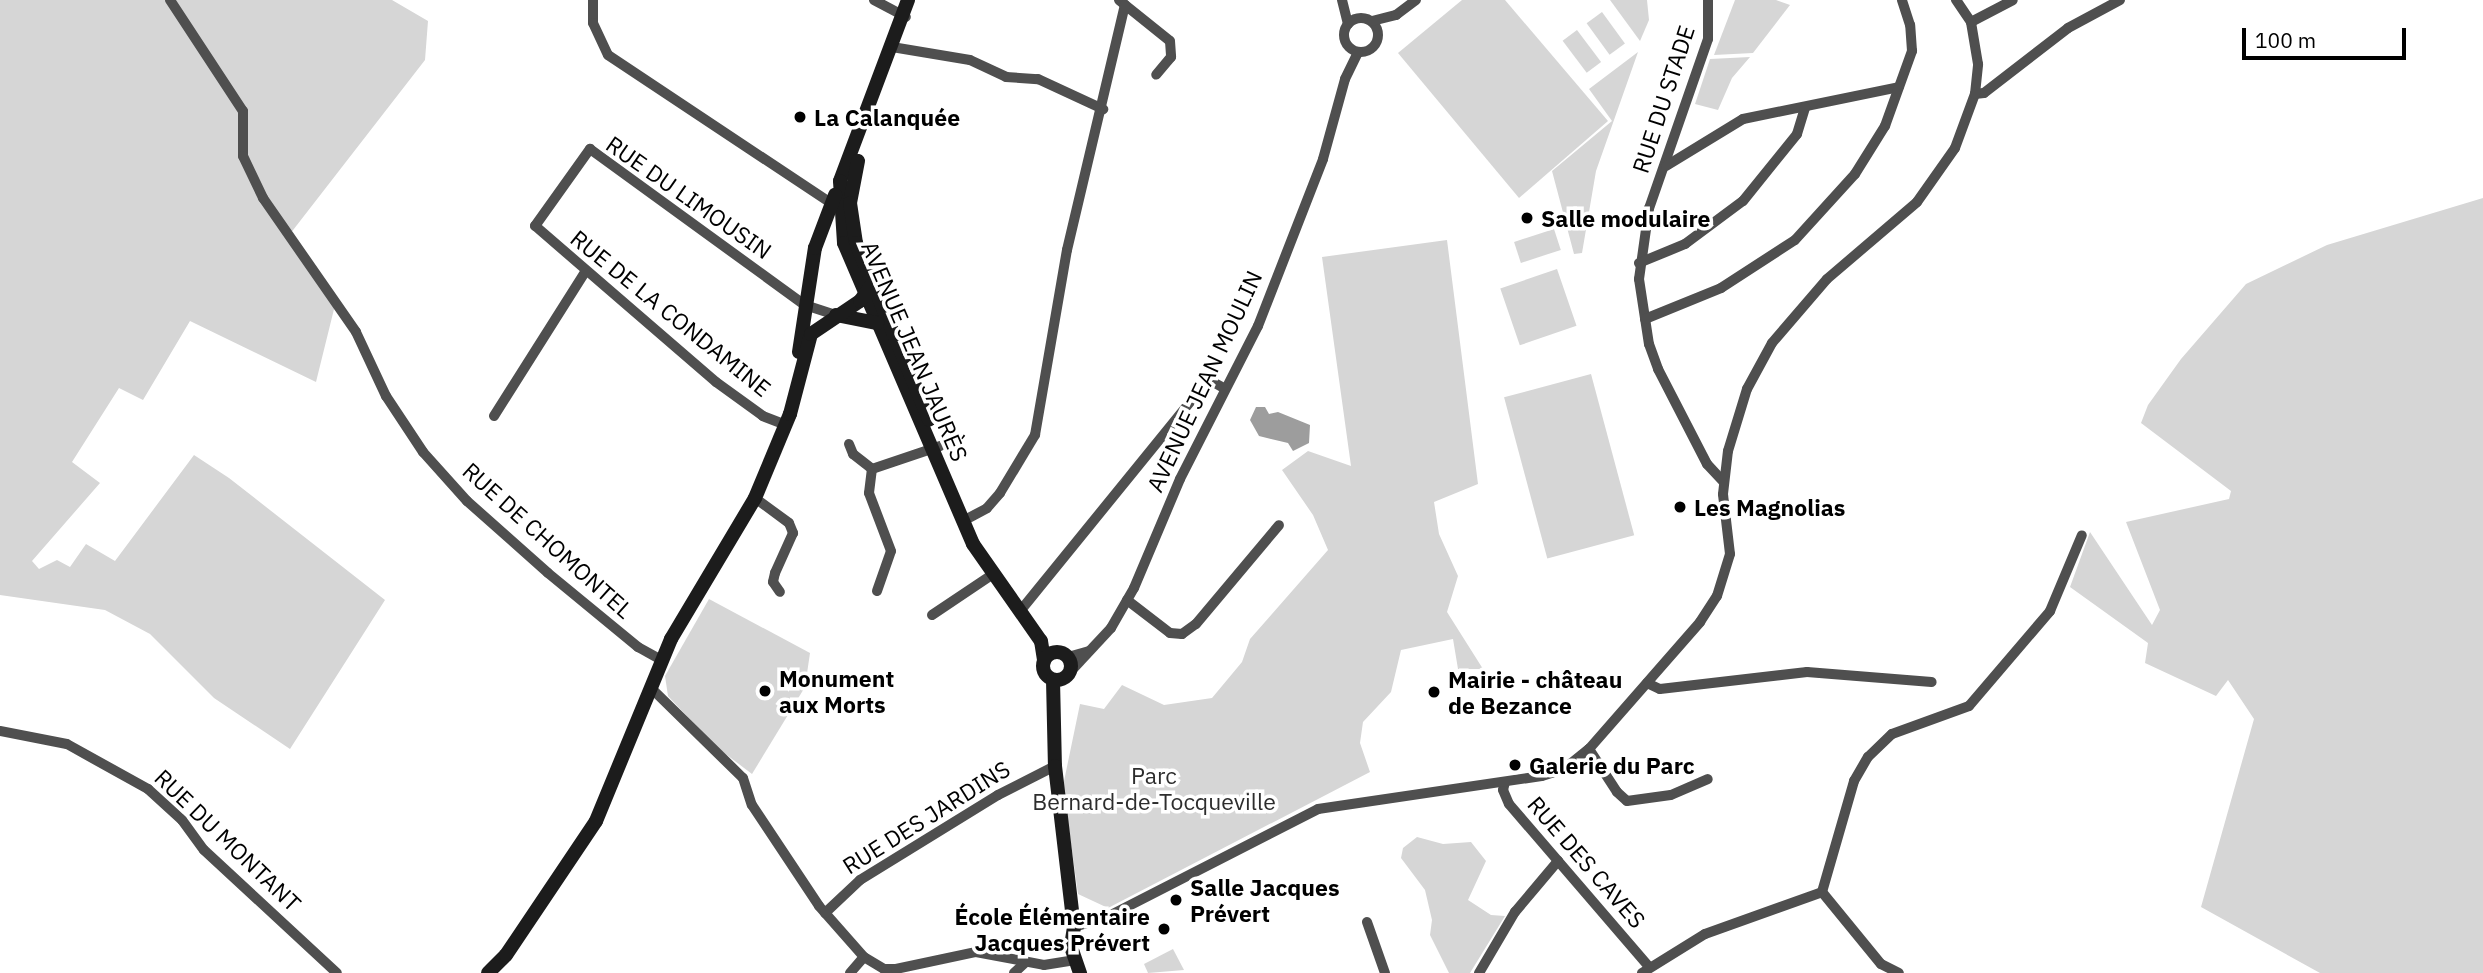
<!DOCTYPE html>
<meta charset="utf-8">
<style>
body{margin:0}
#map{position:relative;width:2483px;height:973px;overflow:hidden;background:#fff;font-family:"IBM Plex Sans",sans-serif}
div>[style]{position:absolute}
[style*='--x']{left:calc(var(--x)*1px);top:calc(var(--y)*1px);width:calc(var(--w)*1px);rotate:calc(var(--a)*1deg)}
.green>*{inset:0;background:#d6d6d6;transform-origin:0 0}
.water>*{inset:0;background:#9d9d9d}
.minor>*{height:10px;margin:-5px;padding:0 5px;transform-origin:5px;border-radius:5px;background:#4f4f4f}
.minor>.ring{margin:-5px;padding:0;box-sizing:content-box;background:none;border:10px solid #4f4f4f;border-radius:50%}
.secondary>*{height:14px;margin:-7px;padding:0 7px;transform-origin:7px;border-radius:7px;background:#1c1c1c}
.secondary>.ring{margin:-7px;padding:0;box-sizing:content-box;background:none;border:14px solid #1c1c1c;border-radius:50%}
.dots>*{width:19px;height:19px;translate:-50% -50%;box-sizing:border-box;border:4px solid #fff;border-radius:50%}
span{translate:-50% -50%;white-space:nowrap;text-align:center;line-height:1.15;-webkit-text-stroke:7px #fff;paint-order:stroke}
.street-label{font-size:23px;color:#000}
.poi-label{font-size:23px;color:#000;font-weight:700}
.left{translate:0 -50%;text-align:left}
.right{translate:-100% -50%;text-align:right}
.park-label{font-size:23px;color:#2d2d2d}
.scale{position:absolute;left:2242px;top:28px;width:164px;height:32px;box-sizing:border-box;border:4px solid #000;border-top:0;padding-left:9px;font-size:21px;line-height:24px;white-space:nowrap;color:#000;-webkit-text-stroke:5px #fff;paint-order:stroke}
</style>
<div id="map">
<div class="green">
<i style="clip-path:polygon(0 0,392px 0,428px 21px,425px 60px,290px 234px,337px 297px,316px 382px,190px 321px,143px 400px,119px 388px,72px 462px,100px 483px,32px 561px,39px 569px,57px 560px,70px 567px,86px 544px,115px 561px,194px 455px,229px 478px,385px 600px,290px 749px,214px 698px,150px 634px,105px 610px,0 595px)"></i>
<i style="clip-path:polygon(1462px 0,1505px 0,1608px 121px,1519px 198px,1398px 53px)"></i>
<i style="clip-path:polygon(1610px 0,1647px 0,1649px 20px,1640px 41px)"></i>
<i style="clip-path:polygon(1735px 0,1776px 0,1790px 5px,1753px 53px,1714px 55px)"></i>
<i style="left:1602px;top:12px;width:39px;height:19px;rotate:54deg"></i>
<i style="left:1577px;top:30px;width:40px;height:18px;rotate:53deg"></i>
<i style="clip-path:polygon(1638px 52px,1596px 171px,1582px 253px,1574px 254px,1552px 171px,1612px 121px,1589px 89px)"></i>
<i style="clip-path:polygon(1750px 57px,1732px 78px,1718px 110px,1695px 104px,1710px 59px)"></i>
<i style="clip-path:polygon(2483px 198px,2483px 973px,2320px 973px,2201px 907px,2254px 719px,2228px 680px,2216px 696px,2145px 663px,2148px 643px,2070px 587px,2090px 532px,2152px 625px,2160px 610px,2126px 522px,2229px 499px,2231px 491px,2141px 423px,2148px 405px,2181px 359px,2246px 284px,2327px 245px)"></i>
<i style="left:1554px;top:229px;width:22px;height:42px;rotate:72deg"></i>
<i style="clip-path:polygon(1447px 240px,1478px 484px,1434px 502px,1439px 534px,1458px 576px,1447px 612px,1483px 669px,1458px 669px,1453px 639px,1401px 650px,1391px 692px,1363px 722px,1360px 743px,1370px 772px,1108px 908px,1078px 894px,1063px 786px,1080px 704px,1104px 709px,1122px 685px,1164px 705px,1212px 698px,1242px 662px,1250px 639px,1328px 550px,1313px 515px,1282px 470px,1308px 451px,1351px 466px,1322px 257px)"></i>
<i style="left:1557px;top:269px;width:60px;height:60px;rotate:71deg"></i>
<i style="left:1591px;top:374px;width:167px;height:90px;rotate:75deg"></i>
<i style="clip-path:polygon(709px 599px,810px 653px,805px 687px,752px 774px,715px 746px,668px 696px,665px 676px)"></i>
<i style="clip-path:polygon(1417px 837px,1443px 844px,1471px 842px,1486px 861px,1468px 900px,1491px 915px,1505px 916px,1470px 973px,1449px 973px,1430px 935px,1432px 920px,1425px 890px,1401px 858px,1403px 848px)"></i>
<i style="clip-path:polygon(1173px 949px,1184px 970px,1148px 973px,1144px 964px)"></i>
</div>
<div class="water">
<i style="clip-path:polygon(1256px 407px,1265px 407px,1269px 414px,1278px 412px,1310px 425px,1309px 443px,1293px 451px,1288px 443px,1259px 436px,1250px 420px)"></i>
</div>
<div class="minor">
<i style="--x:170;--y:0;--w:133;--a:56.7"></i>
<i style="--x:243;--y:111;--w:45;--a:90"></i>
<i style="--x:243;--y:156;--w:47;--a:64.5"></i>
<i style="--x:263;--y:198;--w:163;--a:55.2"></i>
<i style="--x:356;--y:332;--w:71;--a:64.9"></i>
<i style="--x:386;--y:396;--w:67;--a:56.5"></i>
<i style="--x:423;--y:452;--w:66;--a:48.1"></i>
<i style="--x:467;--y:501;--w:108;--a:41.6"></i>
<i style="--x:548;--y:573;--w:117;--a:39.4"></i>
<i style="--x:638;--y:647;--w:26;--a:29"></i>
<i style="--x:593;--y:0;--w:23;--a:90"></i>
<i style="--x:593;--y:23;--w:35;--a:65"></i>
<i style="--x:608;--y:55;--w:275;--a:33.6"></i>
<i style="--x:874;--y:0;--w:36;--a:28"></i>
<i style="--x:1119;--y:0;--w:65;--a:38.8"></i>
<i style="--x:1170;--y:41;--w:16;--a:86"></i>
<i style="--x:1171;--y:57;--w:23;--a:130"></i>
<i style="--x:1342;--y:0;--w:25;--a:76"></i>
<i style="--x:1708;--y:0;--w:39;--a:90"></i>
<i style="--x:1708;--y:39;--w:179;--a:109.2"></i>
<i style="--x:1649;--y:208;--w:72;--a:98"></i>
<i style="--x:1639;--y:279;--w:66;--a:81.3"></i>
<i style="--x:1649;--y:344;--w:27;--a:70"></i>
<i style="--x:1658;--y:369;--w:107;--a:62.7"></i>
<i style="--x:1707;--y:464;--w:23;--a:47"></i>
<i class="ring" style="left:1344px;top:18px;width:24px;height:24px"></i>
<i style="--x:1372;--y:21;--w:25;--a:-14"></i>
<i style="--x:1396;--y:15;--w:25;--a:-37"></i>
<i style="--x:1971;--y:22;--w:47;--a:-27.6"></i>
<i style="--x:892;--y:47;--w:79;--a:9.5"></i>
<i style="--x:970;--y:60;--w:40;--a:25"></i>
<i style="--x:1006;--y:77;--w:32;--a:4"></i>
<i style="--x:1038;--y:79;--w:72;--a:24.8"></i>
<i style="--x:1975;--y:94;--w:9;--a:-6"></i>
<i style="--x:1984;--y:93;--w:106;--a:-37.7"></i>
<i style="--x:2068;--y:28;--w:59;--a:-28.3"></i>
<i style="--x:1666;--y:166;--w:90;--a:-31.4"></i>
<i style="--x:1743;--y:119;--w:159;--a:-11.6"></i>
<i style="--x:1639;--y:263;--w:50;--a:-22.4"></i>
<i style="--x:1685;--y:244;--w:72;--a:-36.6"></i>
<i style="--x:1743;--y:201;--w:86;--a:-51.1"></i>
<i style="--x:1797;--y:134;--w:28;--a:-73"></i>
<i style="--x:1645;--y:319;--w:82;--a:-22.2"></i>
<i style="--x:1721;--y:288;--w:88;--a:-33"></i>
<i style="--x:1795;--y:240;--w:89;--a:-47.7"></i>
<i style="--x:1855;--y:174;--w:57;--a:-58"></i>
<i style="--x:1885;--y:126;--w:80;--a:-70.2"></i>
<i style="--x:1912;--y:51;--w:26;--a:-94"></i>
<i style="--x:1910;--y:25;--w:26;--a:-108"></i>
<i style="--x:494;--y:416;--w:170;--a:-57.7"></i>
<i style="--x:786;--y:425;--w:25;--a:-159"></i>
<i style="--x:763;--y:416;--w:58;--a:-144.1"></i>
<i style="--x:716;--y:382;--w:239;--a:-139.2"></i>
<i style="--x:535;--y:226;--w:95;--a:-54.5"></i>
<i style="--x:590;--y:149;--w:266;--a:36"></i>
<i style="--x:805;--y:305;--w:33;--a:18"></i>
<i style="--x:849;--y:444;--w:11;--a:68"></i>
<i style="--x:853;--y:454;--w:24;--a:38"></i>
<i style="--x:755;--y:498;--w:42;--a:36.3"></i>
<i style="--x:789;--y:523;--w:11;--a:68"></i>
<i style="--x:793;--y:533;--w:44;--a:114.2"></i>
<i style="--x:775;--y:573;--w:9;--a:103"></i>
<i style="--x:773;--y:582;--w:12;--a:55"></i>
<i style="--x:963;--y:521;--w:27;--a:-28"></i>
<i style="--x:987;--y:508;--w:20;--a:-49"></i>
<i style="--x:1000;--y:493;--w:68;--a:-58.9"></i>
<i style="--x:1035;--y:435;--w:188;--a:-80.2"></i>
<i style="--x:1067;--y:250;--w:252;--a:-76.7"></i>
<i style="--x:877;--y:591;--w:42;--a:-70.7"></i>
<i style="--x:891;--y:551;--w:62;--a:-110.8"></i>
<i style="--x:869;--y:493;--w:24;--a:-83"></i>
<i style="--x:872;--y:469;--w:72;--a:-18.7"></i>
<i style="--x:1127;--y:600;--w:54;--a:37.5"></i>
<i style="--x:1170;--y:633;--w:12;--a:5"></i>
<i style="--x:1182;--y:634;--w:17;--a:-36"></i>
<i style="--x:1196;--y:624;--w:129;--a:-50"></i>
<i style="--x:1021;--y:610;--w:284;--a:-50.9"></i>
<i style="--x:1200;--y:390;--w:15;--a:-32"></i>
<i style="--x:1213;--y:382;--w:13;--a:29"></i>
<i style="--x:932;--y:615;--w:73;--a:-33.9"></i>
<i style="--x:1068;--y:657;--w:22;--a:-16"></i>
<i style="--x:1071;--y:671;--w:59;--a:-47.1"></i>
<i style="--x:1111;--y:628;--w:46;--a:-60.1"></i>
<i style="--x:1134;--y:588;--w:118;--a:-67.1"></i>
<i style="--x:1180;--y:479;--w:172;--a:-63"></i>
<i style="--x:1258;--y:326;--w:179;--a:-68.7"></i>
<i style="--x:1323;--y:159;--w:83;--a:-74.6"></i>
<i style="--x:1345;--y:79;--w:30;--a:-64"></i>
<i style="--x:1647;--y:683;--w:14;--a:25"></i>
<i style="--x:1660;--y:689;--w:148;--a:-6.6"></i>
<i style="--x:1807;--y:672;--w:125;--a:4.6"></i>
<i style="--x:650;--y:687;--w:130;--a:44.4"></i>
<i style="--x:743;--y:778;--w:28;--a:72"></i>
<i style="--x:752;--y:805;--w:121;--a:56.4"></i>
<i style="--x:819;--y:906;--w:68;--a:48.6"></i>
<i style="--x:864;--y:957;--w:23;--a:31"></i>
<i style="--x:884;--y:969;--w:12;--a:0"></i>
<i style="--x:896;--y:969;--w:82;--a:-12"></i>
<i style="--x:976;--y:952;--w:69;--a:10.8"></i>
<i style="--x:1044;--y:965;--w:30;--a:-9"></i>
<i style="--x:0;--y:731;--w:68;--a:11"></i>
<i style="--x:67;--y:744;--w:93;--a:29.1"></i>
<i style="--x:148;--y:789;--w:46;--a:42.4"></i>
<i style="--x:182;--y:820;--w:37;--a:54"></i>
<i style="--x:204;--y:850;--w:181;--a:42.8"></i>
<i style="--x:1589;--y:749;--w:51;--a:56.9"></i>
<i style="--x:1617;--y:792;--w:13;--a:42"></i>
<i style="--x:1627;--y:801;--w:44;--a:-7.8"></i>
<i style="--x:1671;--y:795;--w:40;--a:-23.4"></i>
<i style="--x:1505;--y:782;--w:8;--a:104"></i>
<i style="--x:1503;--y:790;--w:15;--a:67"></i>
<i style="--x:1509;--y:804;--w:215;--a:49.3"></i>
<i style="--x:1822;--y:892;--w:93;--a:50.7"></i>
<i style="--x:1881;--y:964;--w:20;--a:27"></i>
<i style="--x:825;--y:913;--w:48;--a:-43.3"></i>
<i style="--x:860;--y:880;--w:162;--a:-31.6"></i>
<i style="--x:998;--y:795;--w:64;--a:-27"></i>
<i style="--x:1367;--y:922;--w:54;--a:70.6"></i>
<i style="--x:1074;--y:927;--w:37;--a:-17"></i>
<i style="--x:1109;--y:916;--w:235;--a:-27.1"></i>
<i style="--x:1318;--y:809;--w:226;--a:-8.4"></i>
<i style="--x:1542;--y:776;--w:23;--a:-18"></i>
<i style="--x:1564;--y:769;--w:32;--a:-39"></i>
<i style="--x:1589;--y:749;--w:169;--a:-48.8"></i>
<i style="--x:1700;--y:622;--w:31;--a:-57"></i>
<i style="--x:1717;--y:596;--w:44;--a:-72.8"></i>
<i style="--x:1730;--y:554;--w:60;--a:-96.7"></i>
<i style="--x:1723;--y:494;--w:43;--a:-83.4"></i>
<i style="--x:1728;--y:451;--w:65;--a:-73"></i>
<i style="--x:1747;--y:389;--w:52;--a:-61.5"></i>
<i style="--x:1772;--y:343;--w:84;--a:-49.3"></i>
<i style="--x:1827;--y:279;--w:118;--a:-40.5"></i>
<i style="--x:1917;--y:202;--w:66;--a:-54.9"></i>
<i style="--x:1955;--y:148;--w:58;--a:-69.7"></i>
<i style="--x:1975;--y:94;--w:30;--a:-84"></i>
<i style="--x:1978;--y:64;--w:43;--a:-99.5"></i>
<i style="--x:1971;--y:22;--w:27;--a:-124"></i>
<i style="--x:850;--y:973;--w:21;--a:-49"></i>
<i style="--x:1014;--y:973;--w:16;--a:-43"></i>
<i style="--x:1479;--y:973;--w:71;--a:-59.5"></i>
<i style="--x:1515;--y:912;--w:67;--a:-49.9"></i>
<i style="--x:1642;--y:973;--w:74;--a:-31.8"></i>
<i style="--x:1705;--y:934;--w:124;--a:-19.7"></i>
<i style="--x:1822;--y:892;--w:116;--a:-73.9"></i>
<i style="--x:1854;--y:781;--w:28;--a:-60"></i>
<i style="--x:1868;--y:757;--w:33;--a:-44"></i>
<i style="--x:1892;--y:734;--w:82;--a:-20"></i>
<i style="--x:1969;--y:706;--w:125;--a:-49.5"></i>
<i style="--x:2050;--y:611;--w:82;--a:-67.2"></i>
</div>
<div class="secondary">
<i style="--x:908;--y:0;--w:193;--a:110.6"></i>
<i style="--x:840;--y:181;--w:62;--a:86.3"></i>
<i style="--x:844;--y:243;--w:327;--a:66.8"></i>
<i style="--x:973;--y:544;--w:118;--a:55"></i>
<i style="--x:1041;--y:641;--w:20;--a:81"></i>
<i style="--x:858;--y:161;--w:43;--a:100.8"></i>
<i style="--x:850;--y:203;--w:40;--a:81.5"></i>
<i style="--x:856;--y:243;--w:191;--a:67.5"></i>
<i style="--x:836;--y:315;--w:42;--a:11"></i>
<i style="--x:799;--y:352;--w:105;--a:-81.3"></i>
<i style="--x:815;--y:248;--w:57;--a:-69.3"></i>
<i class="ring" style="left:1043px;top:652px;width:14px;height:14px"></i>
<i style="--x:1053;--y:680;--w:86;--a:88.7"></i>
<i style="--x:1055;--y:766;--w:162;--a:83.3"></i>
<i style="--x:1074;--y:927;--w:20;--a:99"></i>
<i style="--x:1071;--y:947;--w:28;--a:71"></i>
<i style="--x:488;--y:973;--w:25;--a:-45"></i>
<i style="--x:506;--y:955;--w:161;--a:-56.1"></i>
<i style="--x:596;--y:821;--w:197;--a:-67.6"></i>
<i style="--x:671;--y:639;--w:164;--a:-59.2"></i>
<i style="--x:755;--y:498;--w:91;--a:-67.4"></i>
<i style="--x:790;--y:414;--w:83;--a:-75.3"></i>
<i style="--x:811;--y:334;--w:59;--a:-34"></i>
<i style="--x:860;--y:301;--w:22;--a:-54"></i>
</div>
<div class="dots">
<i style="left:800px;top:117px;background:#000"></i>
<i style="left:1527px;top:218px;background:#000"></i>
<i style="left:1680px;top:507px;background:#000"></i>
<i style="left:765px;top:691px;background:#000"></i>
<i style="left:1434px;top:692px;background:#000"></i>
<i style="left:1515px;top:765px;background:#000"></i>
<i style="left:1176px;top:900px;background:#000"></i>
<i style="left:1164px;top:929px;background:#000"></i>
</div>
<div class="street-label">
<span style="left:1663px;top:99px;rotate:-72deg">RUE DU STADE</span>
<span style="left:689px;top:197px;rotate:35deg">RUE DU LIMOUSIN</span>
<span style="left:671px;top:313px;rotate:39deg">RUE DE LA CONDAMINE</span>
<span style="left:915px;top:351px;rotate:67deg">AVENUE JEAN JAURÈS</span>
<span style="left:1204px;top:381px;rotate:-65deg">AVENUE JEAN MOULIN</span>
<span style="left:548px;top:540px;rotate:42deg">RUE DE CHOMONTEL</span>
<span style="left:926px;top:817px;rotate:-32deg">RUE DES JARDINS</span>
<span style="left:228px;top:840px;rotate:44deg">RUE DU MONTANT</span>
<span style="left:1587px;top:862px;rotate:49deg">RUE DES CAVES</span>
</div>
<div class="poi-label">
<span class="left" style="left:814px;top:117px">La Calanquée</span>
<span class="left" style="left:1541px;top:218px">Salle modulaire</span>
<span class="left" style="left:1694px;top:507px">Les Magnolias</span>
<span class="left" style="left:779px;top:691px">Monument<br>aux Morts</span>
<span class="left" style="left:1448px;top:692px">Mairie - château<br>de Bezance</span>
<span class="left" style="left:1529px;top:765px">Galerie du Parc</span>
<span class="left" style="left:1190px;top:900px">Salle Jacques<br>Prévert</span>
<span class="right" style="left:1150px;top:929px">École Élémentaire<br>Jacques Prévert</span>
</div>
<div class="park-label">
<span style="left:1154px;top:788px">Parc<br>Bernard-de-Tocqueville</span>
</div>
<div class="scale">100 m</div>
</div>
